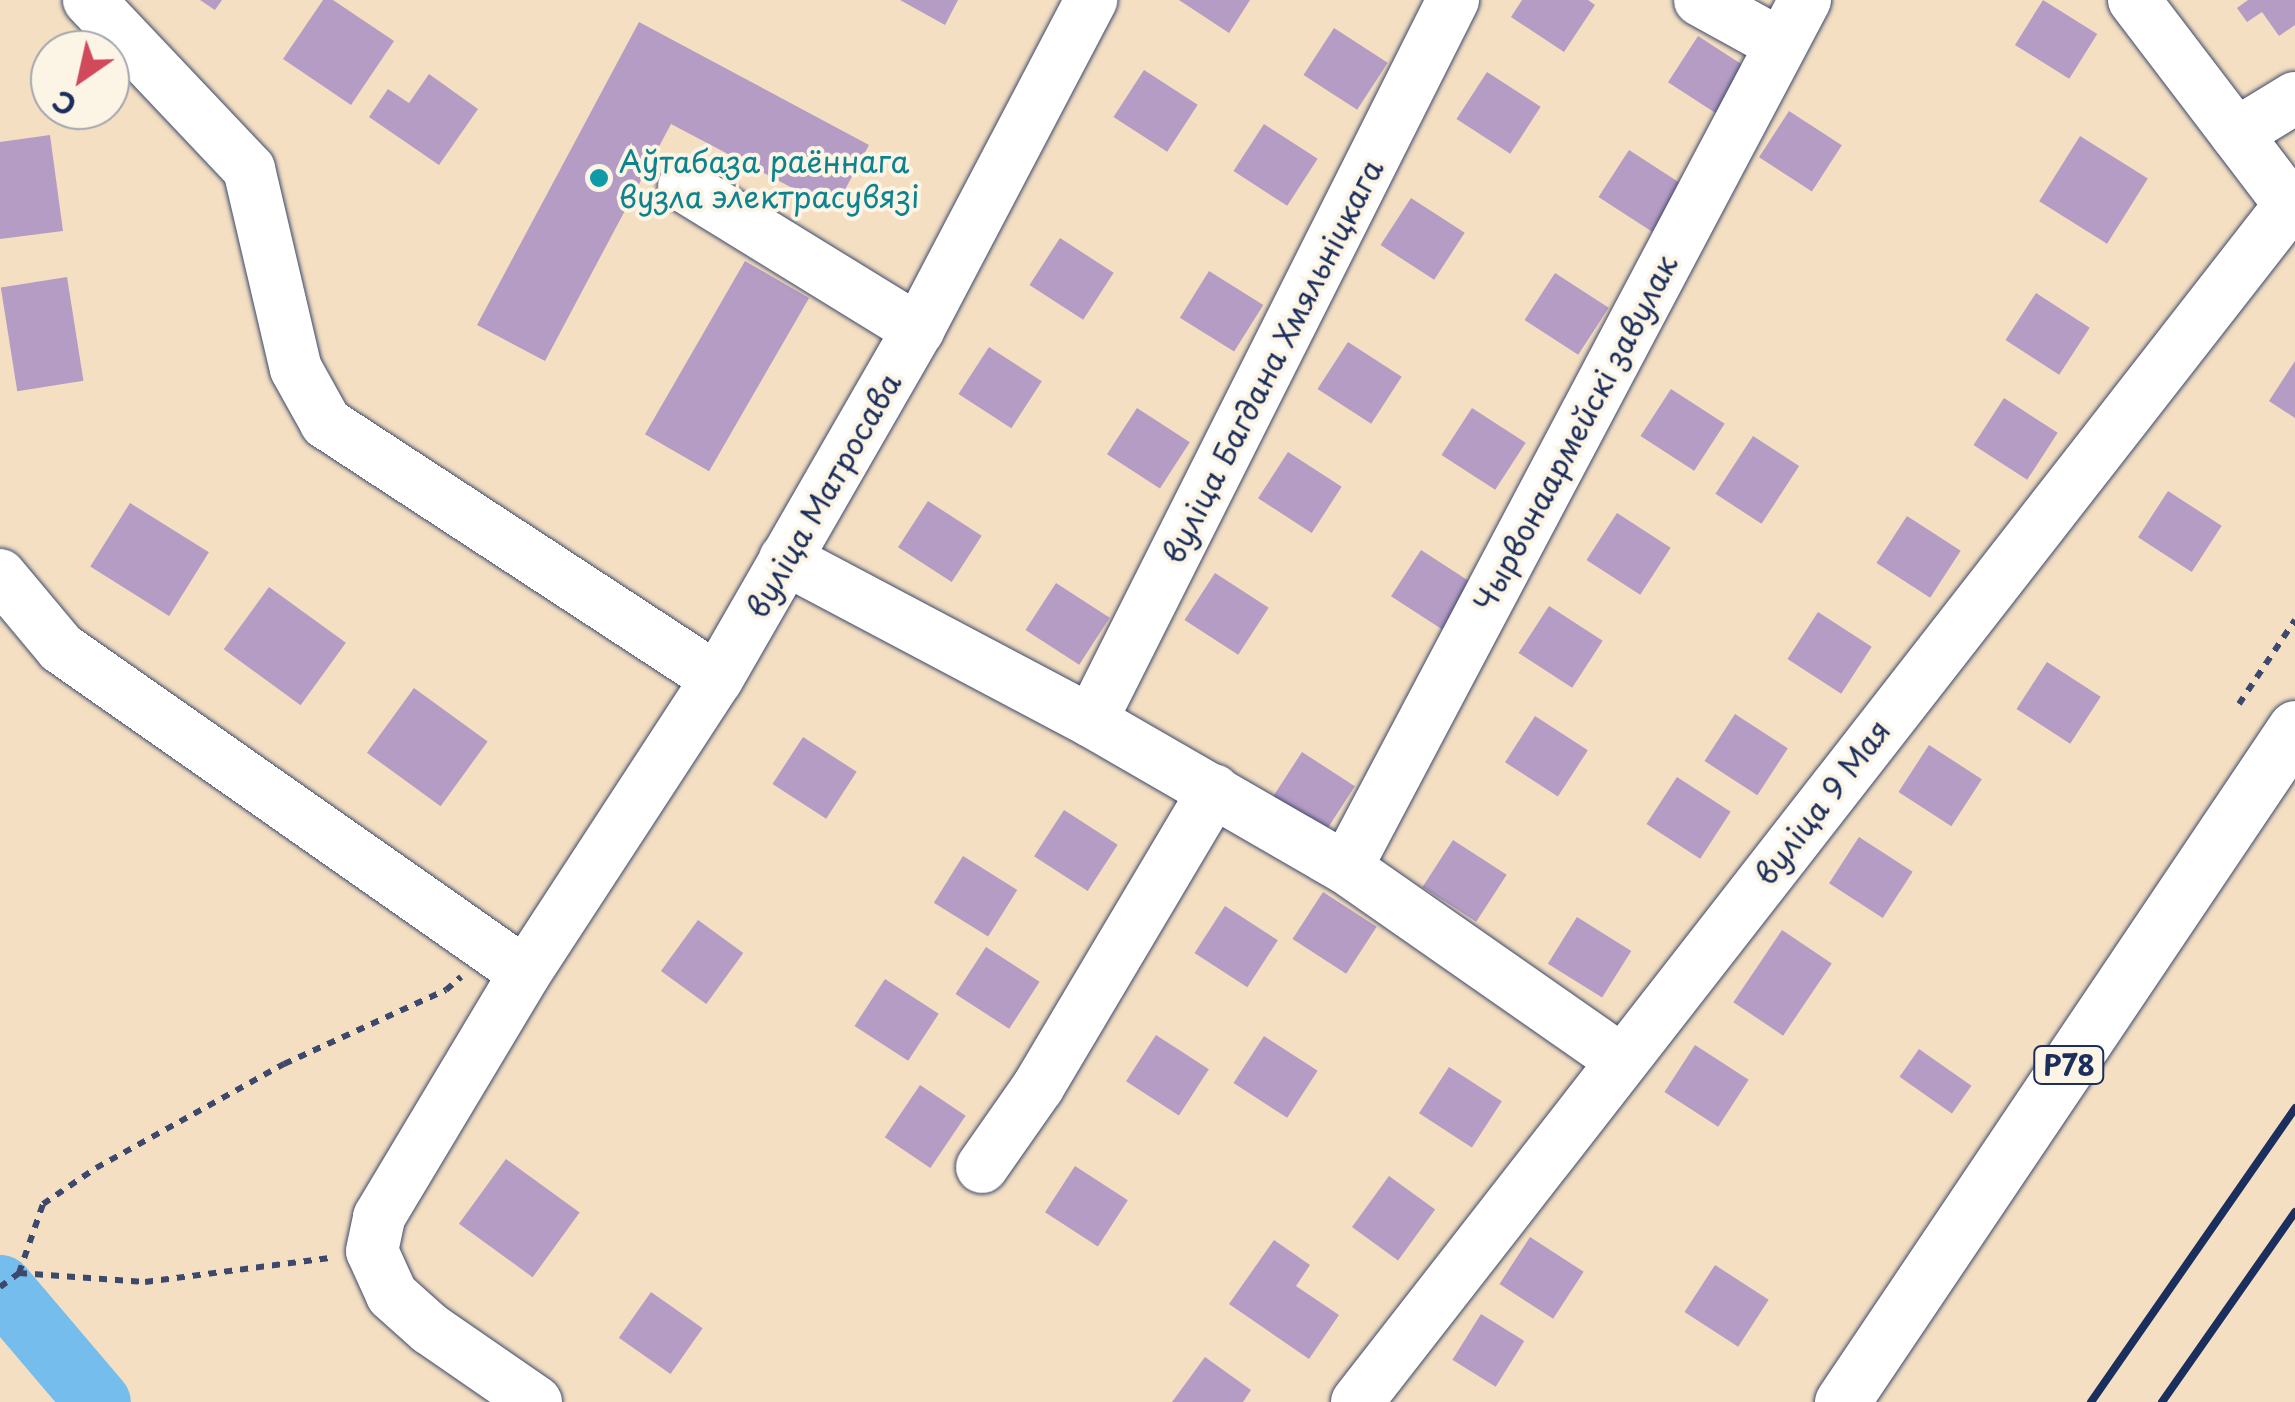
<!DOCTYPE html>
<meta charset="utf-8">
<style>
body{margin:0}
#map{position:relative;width:2295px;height:1402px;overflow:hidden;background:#f4dfc2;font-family:"Playpen Sans",sans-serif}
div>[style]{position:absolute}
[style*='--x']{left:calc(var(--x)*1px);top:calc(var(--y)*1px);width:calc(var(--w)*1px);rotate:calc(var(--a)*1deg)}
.river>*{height:65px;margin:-32.5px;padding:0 32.5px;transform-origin:32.5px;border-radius:32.5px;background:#75bded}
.building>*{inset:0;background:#b59cc5;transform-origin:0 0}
.path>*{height:6px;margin-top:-3px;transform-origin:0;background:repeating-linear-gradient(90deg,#3c496d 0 8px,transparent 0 16px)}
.roads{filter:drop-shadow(0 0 2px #3c496d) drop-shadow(0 0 2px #3c496d)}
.minor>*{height:52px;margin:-26px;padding:0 26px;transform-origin:26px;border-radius:26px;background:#fff}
.major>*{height:55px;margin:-27.5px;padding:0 27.5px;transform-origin:27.5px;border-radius:27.5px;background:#fff}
.rail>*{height:8px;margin:-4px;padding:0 4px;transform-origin:4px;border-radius:4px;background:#1b2f5e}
.dots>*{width:28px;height:28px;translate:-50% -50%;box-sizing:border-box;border:5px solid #fcf5e5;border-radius:50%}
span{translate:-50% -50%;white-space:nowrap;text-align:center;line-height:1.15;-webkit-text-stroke:8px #fcf5e5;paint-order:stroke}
.shield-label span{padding:2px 8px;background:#fcf5e5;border:2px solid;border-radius:8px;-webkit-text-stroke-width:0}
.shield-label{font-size:28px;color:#1b2f5e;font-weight:700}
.culture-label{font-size:30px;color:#0d838f}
.left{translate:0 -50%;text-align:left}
.street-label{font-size:30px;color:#1b2f5e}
.north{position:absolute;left:30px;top:30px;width:100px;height:100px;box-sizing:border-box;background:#fcf5e5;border:2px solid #a2a6af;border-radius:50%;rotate:214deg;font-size:28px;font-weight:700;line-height:40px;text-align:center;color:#1b2f5e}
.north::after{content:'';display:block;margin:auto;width:35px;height:45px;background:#d1495b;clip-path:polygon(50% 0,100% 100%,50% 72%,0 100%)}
</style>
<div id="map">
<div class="river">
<i style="--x:0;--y:1287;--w:151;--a:49.6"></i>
</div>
<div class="building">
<i style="clip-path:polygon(200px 0,222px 0,215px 10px)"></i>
<i style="clip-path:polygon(323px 0,333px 0,394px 41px,351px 105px,283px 59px)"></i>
<i style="clip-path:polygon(900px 0,958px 0,945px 25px)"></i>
<i style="clip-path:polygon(1179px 0,1250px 0,1229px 33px)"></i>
<i style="clip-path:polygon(1522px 0,1588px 0,1595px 5px,1564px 52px,1511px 17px)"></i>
<i style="left:2043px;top:0;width:64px;height:53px;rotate:32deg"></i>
<i style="clip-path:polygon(2248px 0,2295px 0,2295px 25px,2279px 36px,2262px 12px,2247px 22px,2237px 8px)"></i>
<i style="clip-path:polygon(639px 22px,869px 145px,834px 210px,671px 124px,545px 361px,477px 325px)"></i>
<i style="left:1334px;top:28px;width:64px;height:56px;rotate:33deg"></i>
<i style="left:1698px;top:36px;width:63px;height:55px;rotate:33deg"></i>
<i style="left:1144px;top:70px;width:64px;height:56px;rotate:33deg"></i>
<i style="left:1487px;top:72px;width:64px;height:56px;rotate:33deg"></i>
<i style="clip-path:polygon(429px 74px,478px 109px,439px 165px,369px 117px,388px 89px,409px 103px)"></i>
<i style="left:1789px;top:111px;width:63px;height:55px;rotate:33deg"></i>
<i style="left:1264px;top:124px;width:64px;height:56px;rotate:33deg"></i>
<i style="clip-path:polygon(50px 135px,63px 231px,0 239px,0 142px)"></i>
<i style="left:2080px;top:136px;width:80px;height:77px;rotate:32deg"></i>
<i style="left:1629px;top:150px;width:64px;height:56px;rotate:33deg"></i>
<i style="left:1411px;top:198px;width:64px;height:56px;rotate:33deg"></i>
<i style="left:1060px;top:238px;width:64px;height:56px;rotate:33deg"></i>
<i style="left:745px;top:261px;width:74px;height:200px;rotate:30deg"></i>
<i style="left:1209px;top:271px;width:64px;height:55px;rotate:32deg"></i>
<i style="left:1555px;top:273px;width:64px;height:56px;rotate:33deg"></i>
<i style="left:67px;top:277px;width:105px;height:67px;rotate:81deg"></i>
<i style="left:2036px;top:293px;width:64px;height:56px;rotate:33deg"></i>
<i style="left:1348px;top:342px;width:64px;height:56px;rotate:33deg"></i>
<i style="left:989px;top:347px;width:63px;height:56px;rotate:33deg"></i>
<i style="clip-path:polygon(2295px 361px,2295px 418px,2269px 401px)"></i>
<i style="left:1671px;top:389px;width:64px;height:56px;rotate:33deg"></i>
<i style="left:2004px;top:398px;width:64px;height:56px;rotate:33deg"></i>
<i style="left:1137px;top:408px;width:63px;height:55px;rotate:33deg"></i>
<i style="left:1472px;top:408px;width:64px;height:56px;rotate:33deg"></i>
<i style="left:1753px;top:436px;width:55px;height:69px;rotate:33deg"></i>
<i style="left:1288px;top:452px;width:64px;height:55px;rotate:33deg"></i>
<i style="left:2168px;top:491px;width:64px;height:55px;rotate:33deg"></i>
<i style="left:928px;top:501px;width:64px;height:55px;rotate:33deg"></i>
<i style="left:130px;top:503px;width:93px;height:75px;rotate:32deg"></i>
<i style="left:1617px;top:513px;width:64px;height:56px;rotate:33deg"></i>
<i style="left:1907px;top:516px;width:64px;height:56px;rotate:33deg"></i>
<i style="left:1421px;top:550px;width:63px;height:55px;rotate:33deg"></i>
<i style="left:1215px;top:573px;width:64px;height:56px;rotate:33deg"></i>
<i style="left:1056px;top:583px;width:64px;height:56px;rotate:33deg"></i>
<i style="left:269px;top:587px;width:95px;height:77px;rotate:36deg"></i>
<i style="left:1549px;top:606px;width:64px;height:56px;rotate:33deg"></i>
<i style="left:1818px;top:612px;width:64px;height:56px;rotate:33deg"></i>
<i style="left:2047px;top:662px;width:64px;height:56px;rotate:33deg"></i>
<i style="left:414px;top:688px;width:91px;height:80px;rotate:36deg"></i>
<i style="left:1735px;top:714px;width:63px;height:56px;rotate:33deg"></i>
<i style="left:1535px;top:716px;width:63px;height:55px;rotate:33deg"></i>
<i style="left:803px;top:737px;width:64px;height:56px;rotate:33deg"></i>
<i style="left:1929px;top:745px;width:63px;height:56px;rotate:33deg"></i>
<i style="left:1302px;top:752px;width:63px;height:55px;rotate:33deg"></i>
<i style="left:1677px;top:777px;width:64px;height:56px;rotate:33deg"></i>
<i style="left:1064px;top:810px;width:64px;height:55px;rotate:33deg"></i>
<i style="left:1859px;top:837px;width:64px;height:55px;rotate:33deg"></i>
<i style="left:1453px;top:840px;width:64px;height:56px;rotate:33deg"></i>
<i style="left:963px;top:856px;width:64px;height:55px;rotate:32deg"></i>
<i style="left:1323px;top:892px;width:64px;height:56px;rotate:33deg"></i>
<i style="left:1225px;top:906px;width:63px;height:56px;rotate:33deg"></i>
<i style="left:1577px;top:917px;width:64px;height:55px;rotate:32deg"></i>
<i style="left:698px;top:920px;width:56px;height:63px;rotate:36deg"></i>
<i style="left:1782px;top:930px;width:60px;height:87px;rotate:34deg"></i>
<i style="left:986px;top:947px;width:64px;height:56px;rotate:33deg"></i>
<i style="left:885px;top:979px;width:64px;height:56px;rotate:33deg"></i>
<i style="left:1156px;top:1035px;width:63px;height:55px;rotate:33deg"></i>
<i style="left:1264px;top:1036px;width:64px;height:56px;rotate:33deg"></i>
<i style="left:1695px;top:1045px;width:64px;height:56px;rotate:33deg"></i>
<i style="left:1919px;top:1049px;width:64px;height:34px;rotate:35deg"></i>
<i style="left:1449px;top:1067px;width:63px;height:55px;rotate:33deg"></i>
<i style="left:920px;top:1085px;width:55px;height:63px;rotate:34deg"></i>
<i style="left:506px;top:1159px;width:91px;height:80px;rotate:36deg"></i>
<i style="left:1075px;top:1166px;width:63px;height:55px;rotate:33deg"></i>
<i style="left:1389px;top:1176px;width:57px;height:63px;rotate:36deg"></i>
<i style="left:1530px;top:1237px;width:64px;height:56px;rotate:33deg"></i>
<i style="clip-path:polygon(1274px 1240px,1310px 1265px,1296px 1286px,1339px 1315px,1309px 1359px,1229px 1304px)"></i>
<i style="left:1715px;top:1265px;width:64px;height:56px;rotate:33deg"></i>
<i style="left:651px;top:1292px;width:63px;height:56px;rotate:35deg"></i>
<i style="left:1481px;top:1314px;width:51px;height:54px;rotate:32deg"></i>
<i style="clip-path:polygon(1205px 1357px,1251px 1390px,1243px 1402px,1172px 1402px)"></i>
</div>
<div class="path">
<i style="--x:2239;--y:704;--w:101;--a:-56.3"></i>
<i style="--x:19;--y:1273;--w:126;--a:4.1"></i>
<i style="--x:145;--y:1282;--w:188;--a:-7.4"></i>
<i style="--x:0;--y:1287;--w:24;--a:-36"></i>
<i style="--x:19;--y:1273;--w:73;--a:-70.8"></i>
<i style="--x:43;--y:1204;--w:64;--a:-34.2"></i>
<i style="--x:96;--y:1168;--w:215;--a:-29"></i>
<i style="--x:284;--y:1064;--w:178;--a:-24.6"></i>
<i style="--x:446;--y:990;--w:20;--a:-41"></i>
</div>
<div class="roads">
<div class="minor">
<i style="--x:89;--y:0;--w:233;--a:46.6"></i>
<i style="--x:249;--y:169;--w:205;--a:76.8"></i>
<i style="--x:296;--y:369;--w:62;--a:60.9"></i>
<i style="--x:326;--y:423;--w:467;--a:33.2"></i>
<i style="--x:1700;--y:0;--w:91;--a:28.8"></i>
<i style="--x:2134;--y:0;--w:265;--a:52.7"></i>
<i style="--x:2236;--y:134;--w:69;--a:-31.4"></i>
<i style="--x:684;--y:186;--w:275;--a:31.6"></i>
<i style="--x:785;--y:559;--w:346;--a:27.9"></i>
<i style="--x:1091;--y:721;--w:294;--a:30"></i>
<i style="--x:1346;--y:868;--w:334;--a:34.9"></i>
<i style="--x:0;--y:575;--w:95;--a:50.1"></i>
<i style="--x:61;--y:648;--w:566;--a:35.01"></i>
<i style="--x:1091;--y:721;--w:807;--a:-63.34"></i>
<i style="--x:1346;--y:868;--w:982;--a:-62.13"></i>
<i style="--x:982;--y:1167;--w:98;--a:-55"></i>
<i style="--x:1038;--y:1087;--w:345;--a:-59.3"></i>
<i style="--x:536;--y:1402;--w:129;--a:-145.4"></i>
<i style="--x:430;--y:1329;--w:51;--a:-138.2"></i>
<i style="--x:392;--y:1295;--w:48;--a:-114.4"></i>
<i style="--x:372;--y:1251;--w:35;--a:-78"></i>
<i style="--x:379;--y:1217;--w:284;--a:-59.1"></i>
<i style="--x:525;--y:973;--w:351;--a:-56.9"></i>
<i style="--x:717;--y:679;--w:403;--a:-60.1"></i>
<i style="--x:918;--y:330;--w:373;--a:-62.3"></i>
<i style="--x:1357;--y:1402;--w:1518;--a:-52.07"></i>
</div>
<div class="major">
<i style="--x:1842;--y:1402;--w:812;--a:-56.09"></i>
</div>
</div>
<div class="rail">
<i style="--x:2091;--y:1402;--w:358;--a:-55.2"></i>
<i style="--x:2162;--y:1402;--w:232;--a:-55"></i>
</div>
<div class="dots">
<i style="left:599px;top:178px;background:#0f9aa8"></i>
</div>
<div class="shield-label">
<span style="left:2069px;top:1065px">Р78</span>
</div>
<div class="culture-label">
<span class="left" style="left:619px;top:178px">Аўтабаза раённага<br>вузла электрасувязі</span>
</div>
<div class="street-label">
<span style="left:1272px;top:361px;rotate:-63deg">вуліца Багдана Хмяльніцкага</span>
<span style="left:1575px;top:433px;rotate:-62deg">Чырвонаармейскі завулак</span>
<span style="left:823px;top:495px;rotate:-60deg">вуліца Матросава</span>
<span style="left:1822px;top:802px;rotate:-52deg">вуліца 9 Мая</span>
</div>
<div class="north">С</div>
</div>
